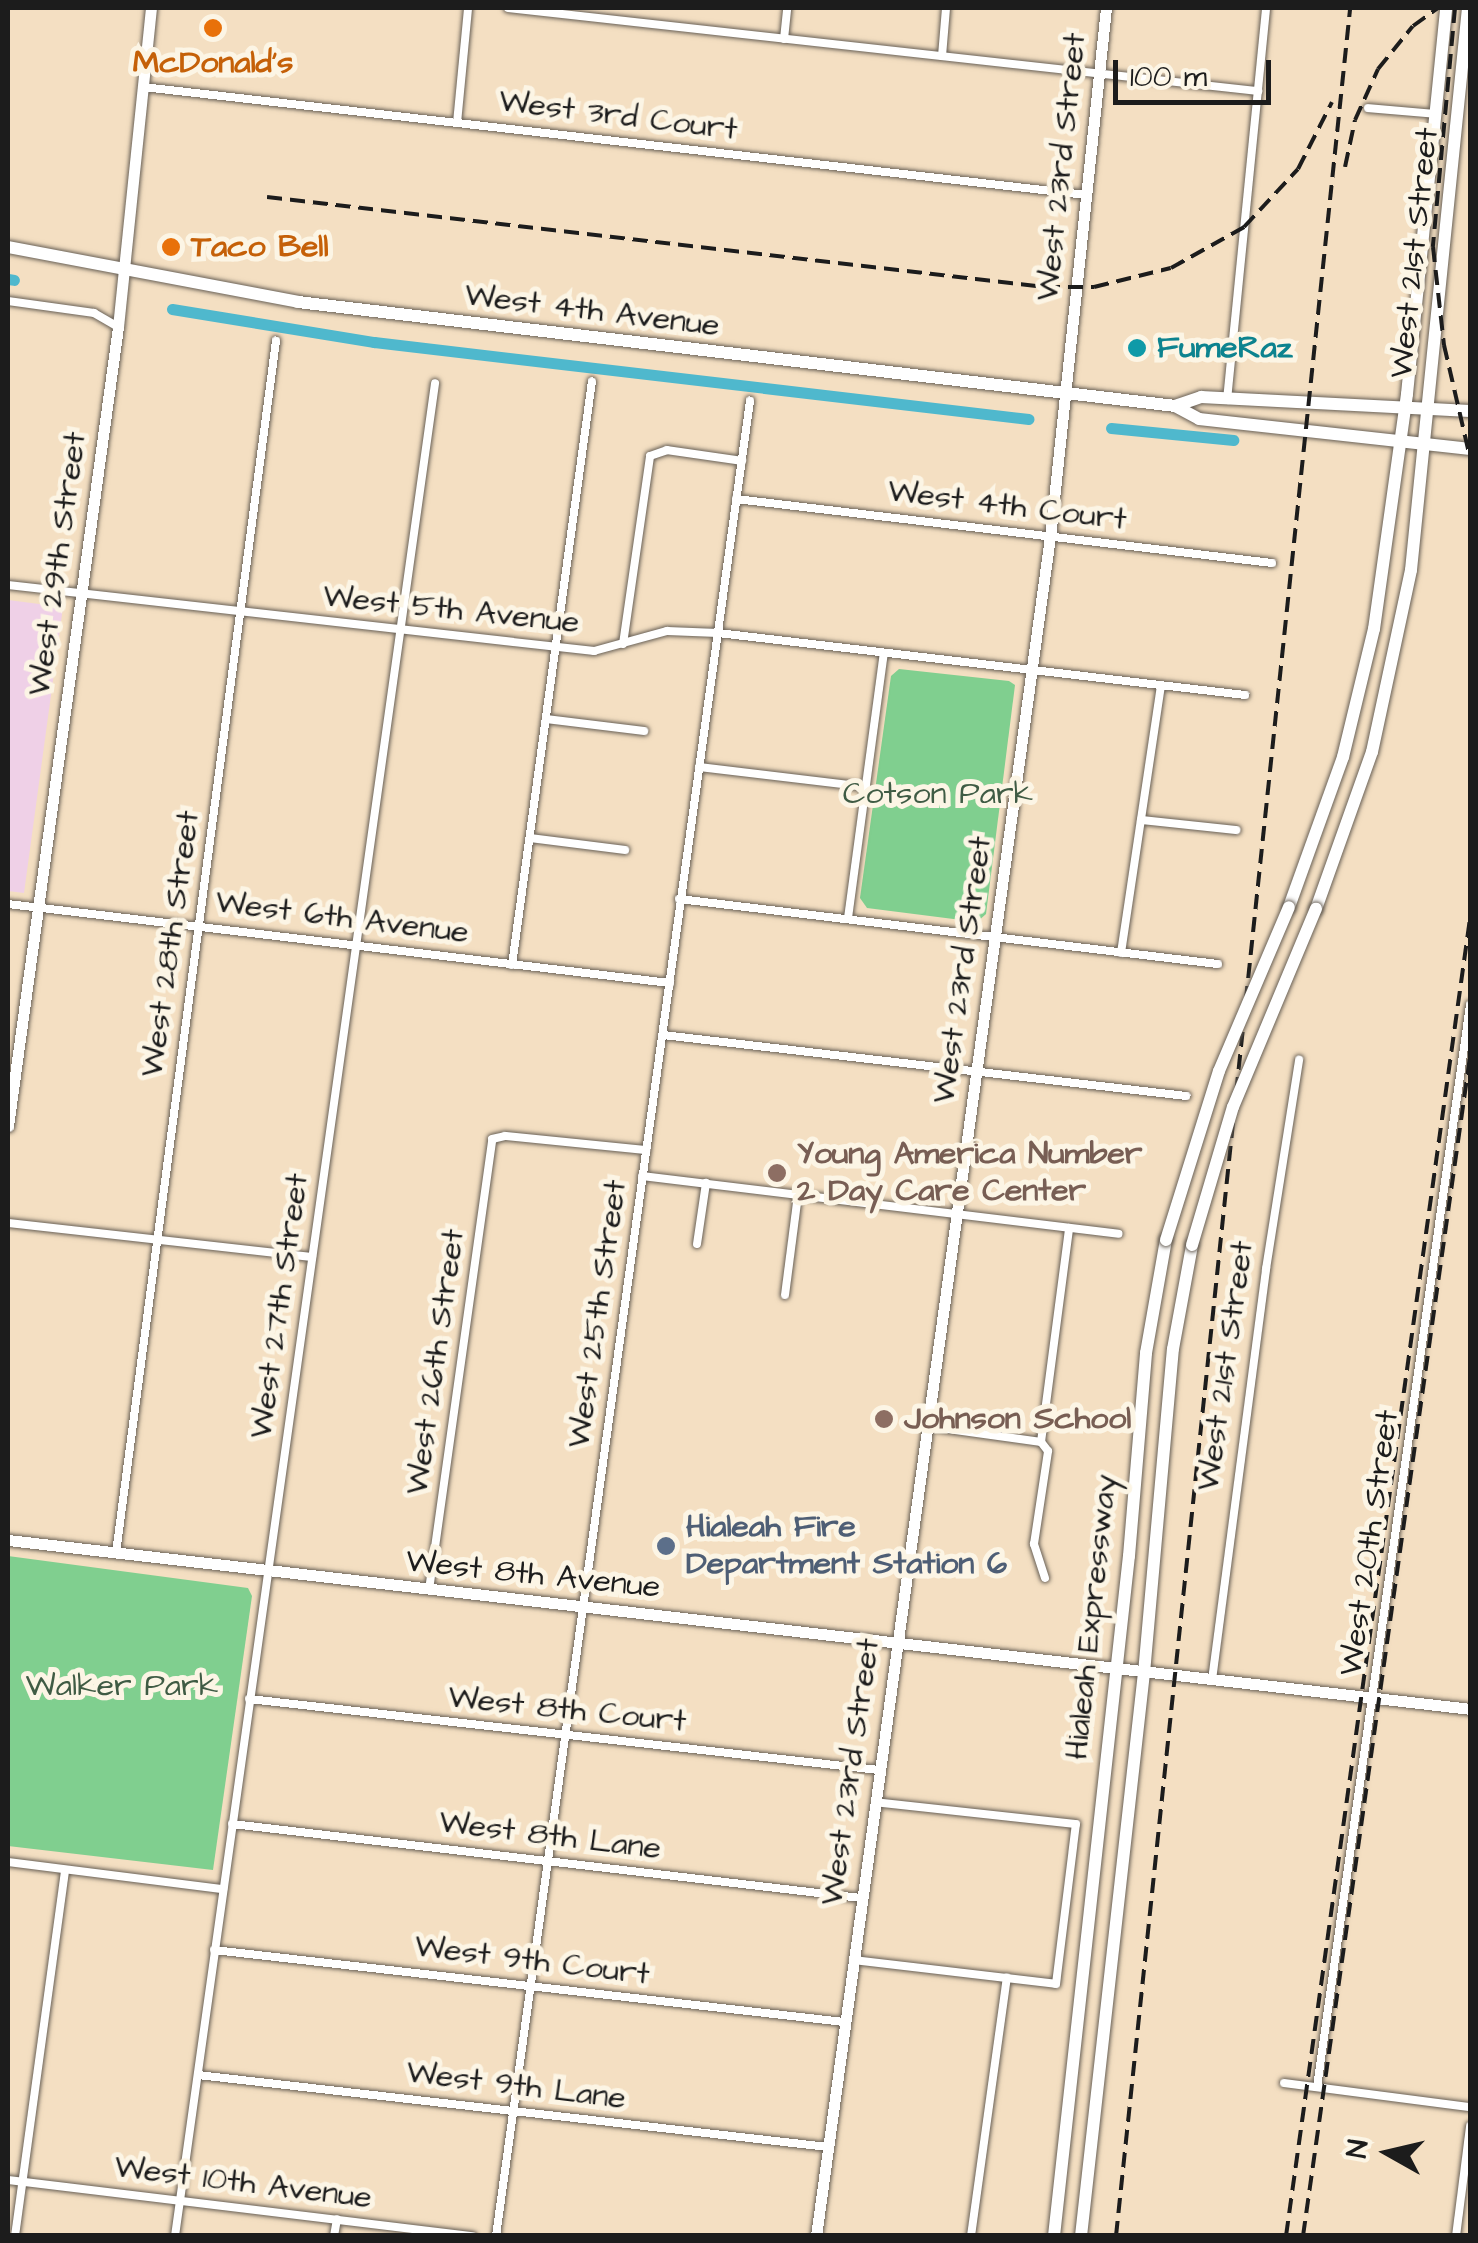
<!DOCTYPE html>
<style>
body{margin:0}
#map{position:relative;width:1478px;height:2243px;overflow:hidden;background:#f4dfc2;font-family:"Architects Daughter",sans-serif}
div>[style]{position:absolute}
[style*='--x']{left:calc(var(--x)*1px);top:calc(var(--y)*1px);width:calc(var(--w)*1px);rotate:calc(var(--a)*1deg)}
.built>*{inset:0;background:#efd0e7}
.green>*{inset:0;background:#80cf8f}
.canal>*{height:11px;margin:-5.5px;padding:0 5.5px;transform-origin:5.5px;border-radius:5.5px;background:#4fb8cd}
.roads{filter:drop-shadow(0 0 2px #686056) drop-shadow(0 0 2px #686056)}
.street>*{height:8px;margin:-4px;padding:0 4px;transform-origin:4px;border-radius:4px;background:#fff}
.secondary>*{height:11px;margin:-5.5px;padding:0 5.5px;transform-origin:5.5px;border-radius:5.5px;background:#fff}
.primary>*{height:12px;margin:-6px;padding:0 6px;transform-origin:6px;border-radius:6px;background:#fff}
.rail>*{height:4px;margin-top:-2px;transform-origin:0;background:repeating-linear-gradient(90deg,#1c1c1c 0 15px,transparent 0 23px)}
.bridges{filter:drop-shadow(0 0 2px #686056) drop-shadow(0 0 2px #686056)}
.primary-bridge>*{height:12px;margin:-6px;padding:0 6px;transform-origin:6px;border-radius:6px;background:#fff}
.dots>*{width:28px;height:28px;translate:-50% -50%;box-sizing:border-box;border:5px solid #fcf5e5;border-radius:50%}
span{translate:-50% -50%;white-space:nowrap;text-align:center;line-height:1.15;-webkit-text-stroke:10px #fcf5e5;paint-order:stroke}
.food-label{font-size:32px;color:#c56008;font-weight:700}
.left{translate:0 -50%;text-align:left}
.street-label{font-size:32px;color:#1c1c1c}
.culture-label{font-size:32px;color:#0d838f;font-weight:700}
.park-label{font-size:32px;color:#3f5b44}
.education-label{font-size:32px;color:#785e54;font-weight:700}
.service-label{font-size:32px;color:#4e5e75;font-weight:700}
.frame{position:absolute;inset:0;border:10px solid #1c1c1c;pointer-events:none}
.north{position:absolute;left:1338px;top:2103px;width:100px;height:100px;-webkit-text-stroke:8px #fcf5e5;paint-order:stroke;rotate:278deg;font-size:28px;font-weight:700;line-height:40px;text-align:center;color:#1c1c1c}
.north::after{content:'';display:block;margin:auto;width:35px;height:45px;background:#1c1c1c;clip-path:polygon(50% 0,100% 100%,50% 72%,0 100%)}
.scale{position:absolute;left:1113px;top:60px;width:158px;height:45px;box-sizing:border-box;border:5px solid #1c1c1c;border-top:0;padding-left:12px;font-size:30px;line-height:35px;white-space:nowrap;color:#1c1c1c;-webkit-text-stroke:8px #fcf5e5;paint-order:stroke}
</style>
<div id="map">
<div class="built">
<i style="clip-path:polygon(8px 600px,63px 607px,24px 893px,8px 891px)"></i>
</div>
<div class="green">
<i style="clip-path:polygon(899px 669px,1009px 681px,1015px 685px,986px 914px,977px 922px,867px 908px,860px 898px,891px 676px)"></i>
<i style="clip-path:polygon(8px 1556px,248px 1588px,252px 1596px,213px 1870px,8px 1846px)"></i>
</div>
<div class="canal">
<i style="--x:8;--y:279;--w:6;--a:9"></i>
<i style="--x:172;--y:309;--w:205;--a:9.3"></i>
<i style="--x:374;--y:342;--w:659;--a:6.71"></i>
<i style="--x:1111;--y:428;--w:123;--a:5.6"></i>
</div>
<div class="roads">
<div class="street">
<i style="--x:508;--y:8;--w:755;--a:6.32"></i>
<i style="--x:784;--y:39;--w:31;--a:-84"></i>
<i style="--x:942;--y:56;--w:48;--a:-85.2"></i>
<i style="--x:143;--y:87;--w:950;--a:6.53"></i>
<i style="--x:1368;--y:108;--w:69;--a:5"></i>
<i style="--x:457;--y:123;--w:116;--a:-84.5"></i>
<i style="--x:8;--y:301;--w:87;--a:7.9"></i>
<i style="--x:94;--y:313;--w:28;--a:30"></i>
<i style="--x:1227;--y:400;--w:394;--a:-84.3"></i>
<i style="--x:736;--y:499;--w:540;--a:6.81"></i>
<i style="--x:8;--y:585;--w:590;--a:6.43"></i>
<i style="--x:594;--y:651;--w:76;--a:-15.3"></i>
<i style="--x:667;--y:631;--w:51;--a:2.2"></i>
<i style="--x:718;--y:633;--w:531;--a:6.71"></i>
<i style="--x:623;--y:644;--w:190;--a:-81.8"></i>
<i style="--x:650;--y:456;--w:18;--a:-19"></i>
<i style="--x:667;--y:450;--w:76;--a:8.3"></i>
<i style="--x:546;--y:719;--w:99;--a:7"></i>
<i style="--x:699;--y:767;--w:168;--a:6.8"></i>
<i style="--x:1141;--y:820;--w:96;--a:6"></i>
<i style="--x:530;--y:838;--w:96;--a:7.2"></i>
<i style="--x:679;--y:899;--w:543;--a:6.88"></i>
<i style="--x:8;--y:904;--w:667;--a:6.81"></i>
<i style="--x:848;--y:918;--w:267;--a:-82.3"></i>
<i style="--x:1121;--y:953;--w:270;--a:-81.5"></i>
<i style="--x:512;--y:965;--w:589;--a:-82.2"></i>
<i style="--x:663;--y:1035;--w:527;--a:6.65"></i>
<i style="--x:642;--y:1176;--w:480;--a:6.9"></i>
<i style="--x:8;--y:1223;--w:306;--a:6.4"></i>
<i style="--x:697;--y:1244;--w:62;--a:-81.6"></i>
<i style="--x:785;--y:1295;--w:101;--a:-82.6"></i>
<i style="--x:927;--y:1426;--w:115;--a:8"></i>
<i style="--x:116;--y:1553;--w:1223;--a:-82.48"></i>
<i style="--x:1045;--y:1578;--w:36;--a:-108"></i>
<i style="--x:1034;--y:1544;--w:94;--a:-81.4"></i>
<i style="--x:1048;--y:1451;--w:11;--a:-128"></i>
<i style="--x:1041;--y:1442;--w:216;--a:-82.5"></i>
<i style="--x:429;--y:1590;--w:455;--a:-82"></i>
<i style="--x:492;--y:1139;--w:13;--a:-13"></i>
<i style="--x:505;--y:1136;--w:142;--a:5.7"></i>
<i style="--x:1212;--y:1680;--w:415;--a:-82.5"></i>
<i style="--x:1266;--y:1269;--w:212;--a:-81"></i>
<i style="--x:249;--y:1699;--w:634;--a:6.43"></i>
<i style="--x:232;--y:1824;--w:633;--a:6.71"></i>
<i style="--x:8;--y:1862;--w:217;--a:7.2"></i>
<i style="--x:214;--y:1950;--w:634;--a:6.52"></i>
<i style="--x:853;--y:1960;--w:204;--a:6.7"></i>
<i style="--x:1056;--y:1984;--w:161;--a:-82.9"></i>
<i style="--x:1076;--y:1824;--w:202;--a:-173.8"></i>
<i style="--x:198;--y:2075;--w:634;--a:6.52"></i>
<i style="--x:1284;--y:2083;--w:188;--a:7.4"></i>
<i style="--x:1317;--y:2087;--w:1093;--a:-81.95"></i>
<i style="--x:8;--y:2180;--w:468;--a:6.9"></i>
<i style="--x:15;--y:2236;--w:369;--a:-82.2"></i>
<i style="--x:175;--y:2236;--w:1871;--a:-82.01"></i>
<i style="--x:334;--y:2236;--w:17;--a:-80"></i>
<i style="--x:496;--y:2236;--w:1853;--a:-82.12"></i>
<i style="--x:971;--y:2236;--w:261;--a:-82.1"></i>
<i style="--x:1456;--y:2236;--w:111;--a:-82.7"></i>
</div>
<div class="secondary">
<i style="--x:8;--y:1126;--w:807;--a:-82.16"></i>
<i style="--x:118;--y:327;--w:321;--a:-84.1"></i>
<i style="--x:8;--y:1540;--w:1472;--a:6.59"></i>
<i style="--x:816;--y:2236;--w:1715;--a:-82.16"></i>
<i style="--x:1050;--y:537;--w:532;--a:-83.96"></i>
</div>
<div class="primary">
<i style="--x:8;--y:247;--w:295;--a:10.7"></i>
<i style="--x:298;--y:302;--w:883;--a:6.76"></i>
<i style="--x:1175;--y:406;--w:27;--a:28"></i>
<i style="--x:1199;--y:419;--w:273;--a:6.3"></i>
<i style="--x:1175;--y:406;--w:28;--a:-19"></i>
<i style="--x:1201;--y:397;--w:269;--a:3"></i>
<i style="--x:1289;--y:907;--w:159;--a:-70.2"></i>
<i style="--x:1343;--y:757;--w:132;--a:-76.4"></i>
<i style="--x:1374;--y:629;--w:237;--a:-82"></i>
<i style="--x:1407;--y:394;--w:388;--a:-84.2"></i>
<i style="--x:1316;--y:909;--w:167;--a:-70.4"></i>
<i style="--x:1372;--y:752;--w:186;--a:-77.9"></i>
<i style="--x:1411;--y:570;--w:565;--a:-84.21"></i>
<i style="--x:1054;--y:2236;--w:684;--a:-83.71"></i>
<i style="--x:1129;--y:1556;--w:204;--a:-85.2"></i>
<i style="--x:1146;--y:1353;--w:115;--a:-80"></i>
<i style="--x:1081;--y:2236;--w:567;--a:-83.62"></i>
<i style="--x:1144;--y:1673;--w:325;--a:-84.9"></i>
<i style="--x:1173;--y:1349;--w:106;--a:-79.6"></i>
</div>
</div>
<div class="rail">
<i style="--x:1455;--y:8;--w:240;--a:95.3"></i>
<i style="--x:1433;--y:247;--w:99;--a:83.6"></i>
<i style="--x:1444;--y:345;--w:116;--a:77"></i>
<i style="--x:1345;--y:167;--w:48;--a:-78"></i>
<i style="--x:1355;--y:120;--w:56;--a:-65.7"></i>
<i style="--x:1378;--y:69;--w:55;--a:-50.9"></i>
<i style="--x:1413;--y:26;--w:31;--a:-36"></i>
<i style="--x:267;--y:197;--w:783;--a:6.6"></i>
<i style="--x:1045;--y:287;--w:49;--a:0"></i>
<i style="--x:1094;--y:287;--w:79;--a:-13.9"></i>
<i style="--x:1171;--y:268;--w:84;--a:-29.3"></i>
<i style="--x:1244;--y:227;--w:79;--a:-47"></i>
<i style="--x:1298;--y:169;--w:75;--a:-63.1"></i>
<i style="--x:1116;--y:2236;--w:2240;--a:-84"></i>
<i style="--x:1286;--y:2236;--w:1330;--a:-82.05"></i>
<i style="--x:1303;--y:2236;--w:1191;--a:-81.94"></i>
</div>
<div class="bridges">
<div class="primary-bridge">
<i style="--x:1166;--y:1240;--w:177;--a:-72.6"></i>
<i style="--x:1219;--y:1071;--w:178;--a:-66.9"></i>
<i style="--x:1192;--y:1245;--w:144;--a:-73.5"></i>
<i style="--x:1233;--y:1107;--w:215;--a:-67.3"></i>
</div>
</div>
<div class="dots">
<i style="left:213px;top:28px;background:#e8710a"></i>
<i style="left:171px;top:247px;background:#e8710a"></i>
<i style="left:1137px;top:348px;background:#0f9aa8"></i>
<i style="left:777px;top:1173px;background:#8d6e63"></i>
<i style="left:884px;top:1419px;background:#8d6e63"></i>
<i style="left:666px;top:1546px;background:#5c6f8a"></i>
</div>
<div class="food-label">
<span style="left:213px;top:63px">McDonald's</span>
<span class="left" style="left:191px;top:247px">Taco Bell</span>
</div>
<div class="street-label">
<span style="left:618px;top:116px;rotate:7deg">West 3rd Court</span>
<span style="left:1062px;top:167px;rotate:-84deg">West 23rd Street</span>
<span style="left:1415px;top:253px;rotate:-84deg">West 21st Street</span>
<span style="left:592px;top:311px;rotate:7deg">West 4th Avenue</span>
<span style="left:1007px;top:506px;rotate:7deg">West 4th Court</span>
<span style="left:58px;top:564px;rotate:-82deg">West 29th Street</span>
<span style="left:451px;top:610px;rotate:6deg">West 5th Avenue</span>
<span style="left:342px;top:918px;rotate:7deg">West 6th Avenue</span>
<span style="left:171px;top:944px;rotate:-82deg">West 28th Street</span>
<span style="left:963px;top:970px;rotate:-82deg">West 23rd Street</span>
<span style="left:280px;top:1306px;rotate:-82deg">West 27th Street</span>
<span style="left:598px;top:1314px;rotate:-82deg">West 25th Street</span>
<span style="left:436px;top:1362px;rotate:-82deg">West 26th Street</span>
<span style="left:1226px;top:1366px;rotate:-82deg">West 21st Street</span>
<span style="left:1370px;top:1543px;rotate:-82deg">West 20th Street</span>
<span style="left:533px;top:1575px;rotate:6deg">West 8th Avenue</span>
<span style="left:1092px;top:1617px;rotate:-84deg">Hialeah Expressway</span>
<span style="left:567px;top:1710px;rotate:6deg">West 8th Court</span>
<span style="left:851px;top:1772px;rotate:-82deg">West 23rd Street</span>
<span style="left:550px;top:1836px;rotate:7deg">West 8th Lane</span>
<span style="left:532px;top:1961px;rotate:7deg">West 9th Court</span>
<span style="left:516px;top:2086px;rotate:7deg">West 9th Lane</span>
<span style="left:243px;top:2183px;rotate:7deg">West 10th Avenue</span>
</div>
<div class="culture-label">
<span class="left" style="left:1157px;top:348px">FumeRaz</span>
</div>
<div class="park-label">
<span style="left:938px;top:794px">Cotson Park</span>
<span style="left:122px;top:1686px">Walker Park</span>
</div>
<div class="education-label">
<span class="left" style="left:797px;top:1173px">Young America Number<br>2 Day Care Center</span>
<span class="left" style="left:904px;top:1419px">Johnson School</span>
</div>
<div class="service-label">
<span class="left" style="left:686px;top:1546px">Hialeah Fire<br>Department Station 6</span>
</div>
<div class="frame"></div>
<div class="north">N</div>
<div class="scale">100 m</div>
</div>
